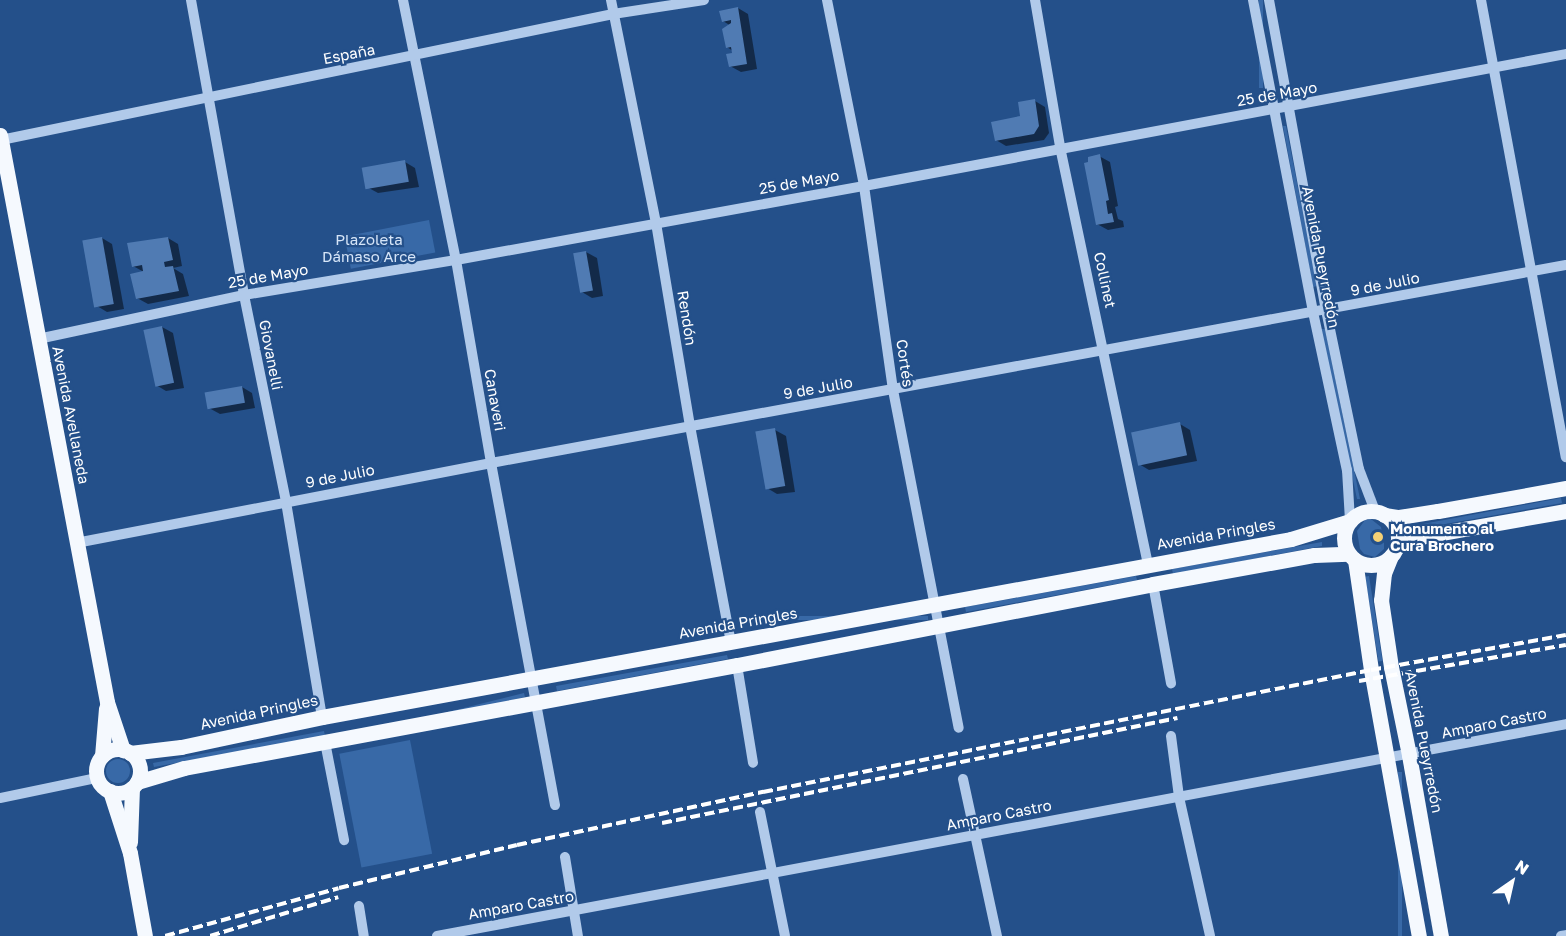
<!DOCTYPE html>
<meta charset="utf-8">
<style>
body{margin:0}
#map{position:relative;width:1566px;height:936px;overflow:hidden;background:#24508a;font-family:"Golos Text",sans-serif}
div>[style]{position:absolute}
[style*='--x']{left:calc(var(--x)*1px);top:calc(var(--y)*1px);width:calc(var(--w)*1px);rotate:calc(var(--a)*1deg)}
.green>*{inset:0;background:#3869a7;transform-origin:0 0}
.round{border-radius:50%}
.shadow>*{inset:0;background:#0007}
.building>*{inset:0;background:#507bb3;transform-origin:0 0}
.minor>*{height:10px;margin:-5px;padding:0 5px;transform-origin:5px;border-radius:5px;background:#b1caea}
.major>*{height:15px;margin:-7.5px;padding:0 7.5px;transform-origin:7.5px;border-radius:7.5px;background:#f5f9fe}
.major>.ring{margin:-7.5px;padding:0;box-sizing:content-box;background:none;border:15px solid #f5f9fe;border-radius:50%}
.rail>*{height:4px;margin-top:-2px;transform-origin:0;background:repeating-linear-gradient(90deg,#fff 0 10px,transparent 0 14.5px)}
.dots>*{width:16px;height:16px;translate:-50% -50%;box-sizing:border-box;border:3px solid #24508a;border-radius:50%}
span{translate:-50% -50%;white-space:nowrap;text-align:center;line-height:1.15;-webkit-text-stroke:4.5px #24508a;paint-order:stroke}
.street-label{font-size:15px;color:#fff}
.park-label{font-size:15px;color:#d6e5f8}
.poi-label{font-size:15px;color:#fff;font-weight:700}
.left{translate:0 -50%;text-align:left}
.north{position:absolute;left:1482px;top:852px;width:60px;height:60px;-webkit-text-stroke:4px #24508a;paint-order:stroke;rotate:34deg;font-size:16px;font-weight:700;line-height:24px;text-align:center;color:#fff}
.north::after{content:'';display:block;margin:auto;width:21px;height:27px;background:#fff;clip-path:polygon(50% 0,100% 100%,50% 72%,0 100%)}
</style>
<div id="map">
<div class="green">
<i style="left:1259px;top:0;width:4px;height:88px"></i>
<i style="clip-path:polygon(1283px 126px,1286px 126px,1317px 286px,1313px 287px)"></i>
<i style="left:429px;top:220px;width:33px;height:86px;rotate:79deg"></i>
<i style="clip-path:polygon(1321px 329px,1325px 329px,1360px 499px,1357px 499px)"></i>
<i style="clip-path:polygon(1561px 498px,1562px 503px,1412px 530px,1412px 526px)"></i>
<i style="clip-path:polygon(1371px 519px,1381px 527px,1384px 543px,1384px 549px,1375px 557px,1364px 554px,1360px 549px,1357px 531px,1365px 520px)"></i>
<i style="clip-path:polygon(1322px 542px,1322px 546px,1173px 574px,1172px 569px)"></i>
<i style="clip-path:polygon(1136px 576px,1137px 580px,966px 612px,965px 607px)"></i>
<i style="left:1369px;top:576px;width:86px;height:4px;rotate:81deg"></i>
<i style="left:928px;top:616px;width:4px;height:175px;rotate:90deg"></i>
<i style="clip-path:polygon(727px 655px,728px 659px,557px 691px,556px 686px)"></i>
<i style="left:524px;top:693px;width:4px;height:175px;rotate:76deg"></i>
<i style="clip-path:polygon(324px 731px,325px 736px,154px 767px,153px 763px)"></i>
<i style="left:410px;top:740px;width:116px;height:72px;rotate:79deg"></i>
<i class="round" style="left:106px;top:759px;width:24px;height:24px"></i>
<i style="left:1398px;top:772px;width:4px;height:167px"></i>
</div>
<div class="shadow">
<i style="clip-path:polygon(738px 8px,748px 14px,757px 69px,741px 72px,730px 66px,733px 51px,727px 47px,731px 26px,723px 21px)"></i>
<i style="clip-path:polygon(1035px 101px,1045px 107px,1049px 133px,1044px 140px,1006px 146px,996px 140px)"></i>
<i style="clip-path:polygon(1099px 156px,1110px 162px,1118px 206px,1115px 207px,1118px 219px,1123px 221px,1124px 227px,1108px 230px,1097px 224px)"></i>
<i style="clip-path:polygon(405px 162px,415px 168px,419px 187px,378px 193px,367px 187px)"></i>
<i style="clip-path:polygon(102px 238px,112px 244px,124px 309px,107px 312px,97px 306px)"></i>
<i style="clip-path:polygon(168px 238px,178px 244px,182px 266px,173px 268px,183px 274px,189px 296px,148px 304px,137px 298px,144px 272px,133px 266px)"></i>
<i style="clip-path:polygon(586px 252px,597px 258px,603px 296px,592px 298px,582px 292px)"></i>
<i style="clip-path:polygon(162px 327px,173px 333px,184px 388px,166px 391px,156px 385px)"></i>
<i style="clip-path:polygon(242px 387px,252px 393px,255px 408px,220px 414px,209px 408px)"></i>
<i style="clip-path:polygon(1180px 424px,1190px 430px,1197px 461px,1149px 470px,1139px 464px)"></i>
<i style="clip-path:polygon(775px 430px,786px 436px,795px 492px,777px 494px,767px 488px)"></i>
</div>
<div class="building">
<i style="clip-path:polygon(738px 7px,747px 64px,729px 67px,726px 54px,732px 53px,731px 47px,726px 48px,722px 29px,731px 23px,731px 20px,722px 22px,719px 11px)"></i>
<i style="clip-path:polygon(1035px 99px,1039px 126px,1034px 134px,995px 141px,991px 122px,1020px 116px,1018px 102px)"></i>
<i style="clip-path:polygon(1100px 154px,1109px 200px,1106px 201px,1108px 214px,1112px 213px,1114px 222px,1096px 225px,1084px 163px,1088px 162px,1088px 157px)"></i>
<i style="left:405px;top:160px;width:22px;height:44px;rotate:80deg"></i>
<i style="left:102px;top:237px;width:68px;height:20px;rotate:80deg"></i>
<i style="clip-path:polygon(168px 237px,173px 260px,164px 262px,165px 267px,173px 266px,179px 291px,136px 299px,130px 274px,143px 271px,142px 265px,132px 267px,127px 243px)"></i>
<i style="left:586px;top:251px;width:40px;height:13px;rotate:80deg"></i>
<i style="left:162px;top:326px;width:58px;height:19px;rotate:78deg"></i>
<i style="left:242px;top:386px;width:17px;height:38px;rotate:80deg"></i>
<i style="left:1180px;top:422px;width:34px;height:50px;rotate:78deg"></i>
<i style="left:775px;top:428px;width:59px;height:20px;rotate:80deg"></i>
</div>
<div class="minor">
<i style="--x:191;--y:0;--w:300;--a:79.8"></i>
<i style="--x:244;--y:295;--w:211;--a:78.5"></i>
<i style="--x:286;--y:502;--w:218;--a:80.5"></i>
<i style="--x:403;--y:0;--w:265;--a:78.5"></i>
<i style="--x:456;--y:260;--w:206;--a:80.2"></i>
<i style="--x:491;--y:463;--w:348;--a:79.4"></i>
<i style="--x:611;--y:0;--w:227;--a:78.6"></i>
<i style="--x:656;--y:223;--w:206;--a:80.5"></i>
<i style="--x:690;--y:426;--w:220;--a:79.3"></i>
<i style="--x:827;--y:0;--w:190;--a:78.7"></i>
<i style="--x:864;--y:186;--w:206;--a:81.9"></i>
<i style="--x:893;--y:390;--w:344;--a:79"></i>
<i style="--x:1035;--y:0;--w:149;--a:80.3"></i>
<i style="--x:1060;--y:147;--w:427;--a:78.1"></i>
<i style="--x:1253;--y:0;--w:318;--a:79.1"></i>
<i style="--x:1313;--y:312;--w:162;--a:77.9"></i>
<i style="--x:1347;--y:470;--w:50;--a:86.6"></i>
<i style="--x:1269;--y:0;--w:315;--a:79.6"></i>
<i style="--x:1326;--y:310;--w:162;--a:78.3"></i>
<i style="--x:1359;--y:469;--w:45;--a:69.1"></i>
<i style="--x:1481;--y:0;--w:465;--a:79.5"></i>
<i style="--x:1;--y:140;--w:625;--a:-11.63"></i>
<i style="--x:613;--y:14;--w:92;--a:-8.7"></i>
<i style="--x:38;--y:339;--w:211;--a:-12.1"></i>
<i style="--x:244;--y:295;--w:215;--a:-9.4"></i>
<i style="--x:456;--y:260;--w:415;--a:-10.3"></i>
<i style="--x:864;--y:186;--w:714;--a:-10.65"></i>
<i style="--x:76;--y:543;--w:423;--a:-10.9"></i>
<i style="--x:491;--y:463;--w:1093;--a:-10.44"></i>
<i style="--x:1153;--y:584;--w:101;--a:79.7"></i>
<i style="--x:737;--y:665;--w:99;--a:80.7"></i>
<i style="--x:1171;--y:736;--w:62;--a:82.5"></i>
<i style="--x:1179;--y:797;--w:142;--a:77.4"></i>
<i style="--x:325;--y:742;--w:100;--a:79"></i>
<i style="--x:963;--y:779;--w:161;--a:77.8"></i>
<i style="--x:0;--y:798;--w:99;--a:-11.7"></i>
<i style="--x:760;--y:812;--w:126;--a:78.6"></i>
<i style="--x:565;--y:857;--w:80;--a:80.7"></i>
<i style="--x:359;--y:906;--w:30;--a:81"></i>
<i style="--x:437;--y:936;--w:1149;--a:-10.63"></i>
<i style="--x:1561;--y:936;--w:5;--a:-11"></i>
</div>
<div class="major">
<i style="--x:0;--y:135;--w:577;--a:79.31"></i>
<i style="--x:107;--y:702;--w:51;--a:71.6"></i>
<i class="ring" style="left:1344px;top:511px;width:39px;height:39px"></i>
<i style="--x:1384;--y:515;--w:15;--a:8"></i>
<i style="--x:1399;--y:517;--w:39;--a:-9"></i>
<i style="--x:1438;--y:511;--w:130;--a:-10.2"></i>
<i style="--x:1396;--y:547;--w:30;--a:-21"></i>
<i style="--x:1424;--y:536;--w:144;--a:-10"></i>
<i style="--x:1391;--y:556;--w:18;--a:112"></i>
<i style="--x:1384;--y:573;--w:27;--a:96"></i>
<i style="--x:1381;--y:600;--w:68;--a:81.5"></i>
<i style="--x:1391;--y:667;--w:90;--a:78.4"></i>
<i style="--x:1409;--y:755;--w:184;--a:80"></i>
<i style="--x:1355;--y:560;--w:111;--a:81.7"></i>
<i style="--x:1371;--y:670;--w:270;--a:79.8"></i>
<i class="ring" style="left:96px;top:749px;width:29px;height:29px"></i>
<i style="--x:130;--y:753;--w:51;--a:-6.7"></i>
<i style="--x:181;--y:747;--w:144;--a:-12"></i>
<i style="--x:322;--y:717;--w:985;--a:-10.41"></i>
<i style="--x:1291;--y:539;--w:62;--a:-17"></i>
<i style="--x:102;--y:756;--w:48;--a:-85.2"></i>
<i style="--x:137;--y:782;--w:49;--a:-16.6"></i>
<i style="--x:184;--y:768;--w:563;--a:-10.55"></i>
<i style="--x:737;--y:665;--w:424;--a:-11"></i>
<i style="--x:1153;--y:584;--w:164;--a:-10.2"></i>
<i style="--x:1314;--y:555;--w:34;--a:-2"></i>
<i style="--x:110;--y:791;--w:65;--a:72.1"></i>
<i style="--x:130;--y:853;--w:84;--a:79.8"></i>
<i style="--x:130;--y:842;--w:54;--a:-87.9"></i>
</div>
<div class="rail">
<i style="--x:1359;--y:681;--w:210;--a:-9.9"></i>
<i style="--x:662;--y:823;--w:526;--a:-11.52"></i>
<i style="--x:165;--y:936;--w:180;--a:-15.4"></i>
<i style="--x:339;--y:888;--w:183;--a:-13.6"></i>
<i style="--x:517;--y:845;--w:252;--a:-12.2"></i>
<i style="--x:763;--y:792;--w:620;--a:-11.35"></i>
<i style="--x:1371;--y:670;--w:198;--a:-10.2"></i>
<i style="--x:210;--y:936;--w:134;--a:-16.9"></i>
</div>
<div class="dots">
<i style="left:1378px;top:537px;background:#f5d175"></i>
</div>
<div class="street-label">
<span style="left:349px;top:54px;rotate:-11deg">España</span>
<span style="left:1277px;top:94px;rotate:-10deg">25 de Mayo</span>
<span style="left:799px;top:182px;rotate:-10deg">25 de Mayo</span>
<span style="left:1321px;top:257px;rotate:79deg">Avenida Pueyrredón</span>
<span style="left:268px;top:276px;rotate:-10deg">25 de Mayo</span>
<span style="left:1105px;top:280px;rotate:78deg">Collinet</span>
<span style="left:1385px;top:284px;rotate:-11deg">9 de Julio</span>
<span style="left:687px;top:318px;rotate:81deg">Rendón</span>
<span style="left:271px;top:355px;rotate:79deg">Giovanelli</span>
<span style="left:905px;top:363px;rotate:82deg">Cortés</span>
<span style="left:818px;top:388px;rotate:-10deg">9 de Julio</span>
<span style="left:495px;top:400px;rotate:80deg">Canaveri</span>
<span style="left:71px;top:415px;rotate:79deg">Avenida Avellaneda</span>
<span style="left:340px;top:476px;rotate:-11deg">9 de Julio</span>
<span style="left:1216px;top:534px;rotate:-10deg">Avenida Pringles</span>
<span style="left:738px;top:623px;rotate:-10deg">Avenida Pringles</span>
<span style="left:259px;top:712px;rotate:-12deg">Avenida Pringles</span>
<span style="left:1494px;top:723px;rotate:-11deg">Amparo Castro</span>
<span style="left:1424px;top:742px;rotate:79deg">Avenida Pueyrredón</span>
<span style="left:999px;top:815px;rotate:-11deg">Amparo Castro</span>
<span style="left:521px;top:905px;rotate:-10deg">Amparo Castro</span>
</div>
<div class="park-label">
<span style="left:369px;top:248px">Plazoleta<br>Dámaso Arce</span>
</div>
<div class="poi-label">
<span class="left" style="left:1390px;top:537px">Monumento al<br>Cura Brochero</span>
</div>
<div class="north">N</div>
</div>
